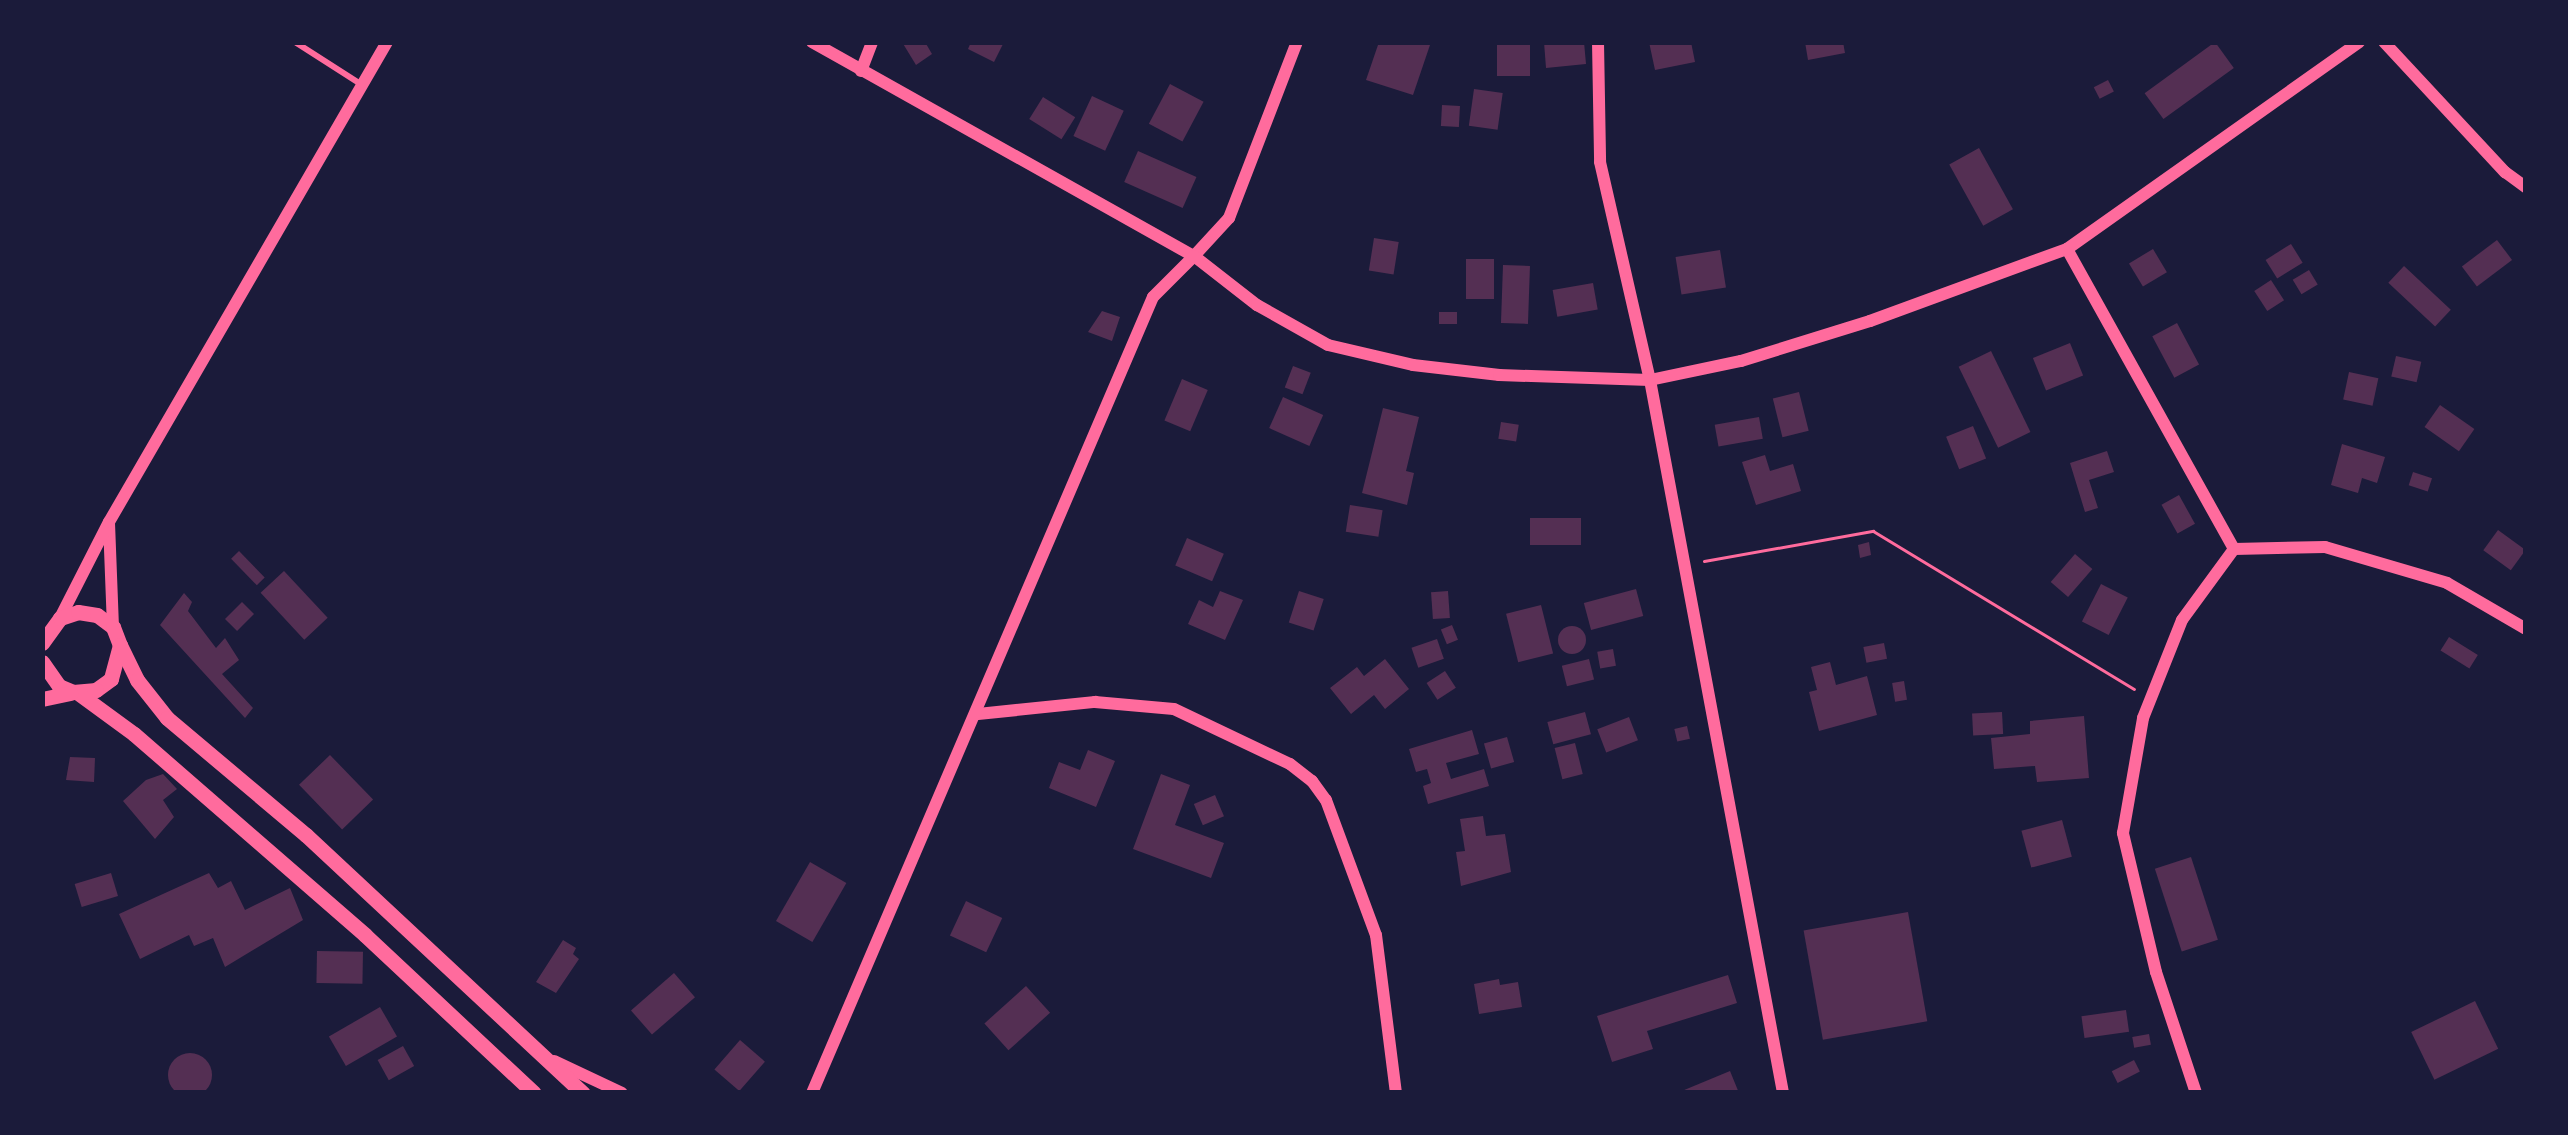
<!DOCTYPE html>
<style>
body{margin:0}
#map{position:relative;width:2568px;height:1135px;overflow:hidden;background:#1b1b3a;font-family:"Golos Text",sans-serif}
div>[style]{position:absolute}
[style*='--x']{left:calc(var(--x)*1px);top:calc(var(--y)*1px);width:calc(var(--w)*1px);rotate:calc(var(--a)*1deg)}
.building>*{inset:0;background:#542f53;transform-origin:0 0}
.round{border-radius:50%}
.path>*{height:3px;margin:-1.5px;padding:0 1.5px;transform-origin:1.5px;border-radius:1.5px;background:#ff6b9d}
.service>*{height:6px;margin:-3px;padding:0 3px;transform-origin:3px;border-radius:3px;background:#ff6b9d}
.minor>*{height:12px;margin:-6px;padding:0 6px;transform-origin:6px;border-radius:6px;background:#ff6b9d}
.tertiary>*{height:15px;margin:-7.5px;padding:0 7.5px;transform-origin:7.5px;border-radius:7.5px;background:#ff6b9d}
span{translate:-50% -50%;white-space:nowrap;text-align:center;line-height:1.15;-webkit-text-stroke:12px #1b1b3a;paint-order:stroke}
.frame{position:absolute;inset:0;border:45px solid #1b1b3a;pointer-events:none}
</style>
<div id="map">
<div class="building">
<i style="clip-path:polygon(902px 42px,925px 42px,932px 54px,916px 65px)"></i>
<i style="clip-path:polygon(971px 42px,1004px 42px,994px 62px,968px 49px)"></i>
<i style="clip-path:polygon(1379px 42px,1431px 42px,1413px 95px,1366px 80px)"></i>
<i style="left:1497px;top:42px;width:33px;height:34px"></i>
<i style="clip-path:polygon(1544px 42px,1584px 42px,1586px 64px,1546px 68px)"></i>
<i style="clip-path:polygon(1649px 42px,1691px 42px,1695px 62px,1655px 70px)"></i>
<i style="clip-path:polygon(1805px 42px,1843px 42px,1845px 53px,1808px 60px)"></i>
<i style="left:2215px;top:42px;width:32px;height:87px;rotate:54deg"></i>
<i style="left:2108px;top:80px;width:13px;height:16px;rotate:63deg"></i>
<i style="left:1170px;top:84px;width:38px;height:45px;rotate:28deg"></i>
<i style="left:1474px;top:89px;width:29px;height:37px;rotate:8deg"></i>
<i style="left:1092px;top:96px;width:35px;height:44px;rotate:25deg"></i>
<i style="left:1043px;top:97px;width:38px;height:26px;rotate:32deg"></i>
<i style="left:1442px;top:105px;width:18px;height:21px;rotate:3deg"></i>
<i style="left:1979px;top:148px;width:70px;height:34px;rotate:61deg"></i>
<i style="left:1138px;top:151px;width:64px;height:34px;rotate:24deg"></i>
<i style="left:1374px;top:238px;width:25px;height:33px;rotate:9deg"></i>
<i style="left:2497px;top:240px;width:25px;height:44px;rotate:53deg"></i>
<i style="left:2291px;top:244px;width:22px;height:30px;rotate:58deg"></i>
<i style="left:2153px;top:249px;width:27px;height:28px;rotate:59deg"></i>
<i style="left:1720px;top:250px;width:38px;height:45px;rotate:81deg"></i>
<i style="left:1466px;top:259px;width:28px;height:40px"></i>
<i style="left:1503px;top:265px;width:27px;height:58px;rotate:2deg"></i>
<i style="left:2404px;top:266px;width:64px;height:23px;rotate:43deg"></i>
<i style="left:2309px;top:270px;width:17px;height:19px;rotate:59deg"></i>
<i style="left:2271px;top:280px;width:24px;height:20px;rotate:57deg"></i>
<i style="left:1593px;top:283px;width:27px;height:41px;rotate:80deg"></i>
<i style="clip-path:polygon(1102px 311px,1120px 317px,1112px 341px,1088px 332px)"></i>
<i style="left:1439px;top:312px;width:18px;height:12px"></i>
<i style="left:2177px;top:323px;width:47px;height:28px;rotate:62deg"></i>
<i style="left:2070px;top:343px;width:35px;height:40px;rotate:68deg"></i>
<i style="left:1991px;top:351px;width:90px;height:36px;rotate:64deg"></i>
<i style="left:2396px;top:356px;width:26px;height:21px;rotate:13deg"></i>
<i style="left:1293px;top:366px;width:19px;height:23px;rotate:21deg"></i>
<i style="left:2349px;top:372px;width:30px;height:28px;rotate:12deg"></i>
<i style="left:1182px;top:379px;width:28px;height:45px;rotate:23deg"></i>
<i style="left:1799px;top:392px;width:40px;height:27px;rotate:76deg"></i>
<i style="left:1283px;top:397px;width:44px;height:34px;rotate:24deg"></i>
<i style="left:2440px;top:405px;width:42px;height:27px;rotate:35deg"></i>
<i style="clip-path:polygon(1383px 408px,1419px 417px,1406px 471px,1414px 473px,1407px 505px,1362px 493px)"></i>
<i style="left:1759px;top:417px;width:22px;height:45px;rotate:80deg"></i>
<i style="left:1501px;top:422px;width:18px;height:17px;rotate:9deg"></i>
<i style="left:1973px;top:426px;width:35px;height:29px;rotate:68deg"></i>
<i style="clip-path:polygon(2342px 444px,2385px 457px,2377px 483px,2362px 478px,2358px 493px,2331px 485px)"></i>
<i style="clip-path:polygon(2107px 451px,2114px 472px,2089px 480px,2098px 508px,2085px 512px,2070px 463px)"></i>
<i style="clip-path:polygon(1765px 455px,1770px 471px,1793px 464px,1801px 491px,1756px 505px,1742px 462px)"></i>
<i style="left:2413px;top:472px;width:20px;height:14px;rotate:18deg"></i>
<i style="left:2179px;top:495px;width:33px;height:20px;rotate:61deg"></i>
<i style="left:1350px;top:505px;width:33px;height:27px;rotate:9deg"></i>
<i style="left:1581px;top:518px;width:27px;height:51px;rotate:90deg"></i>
<i style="left:2498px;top:530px;width:34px;height:25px;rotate:36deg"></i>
<i style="left:1187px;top:538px;width:40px;height:30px;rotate:23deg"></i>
<i style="clip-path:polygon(1869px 542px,1871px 555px,1860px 558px,1858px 545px)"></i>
<i style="left:239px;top:551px;width:37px;height:11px;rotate:46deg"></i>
<i style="left:2075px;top:554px;width:23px;height:37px;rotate:41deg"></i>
<i style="left:284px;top:571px;width:64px;height:32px;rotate:47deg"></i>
<i style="left:2101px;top:584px;width:30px;height:42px;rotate:27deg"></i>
<i style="left:1636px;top:589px;width:28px;height:54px;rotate:75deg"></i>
<i style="clip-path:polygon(1220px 591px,1243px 600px,1225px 640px,1188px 624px,1199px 600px,1213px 607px)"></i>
<i style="left:1299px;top:591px;width:26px;height:33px;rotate:18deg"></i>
<i style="left:1448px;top:591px;width:27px;height:17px;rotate:86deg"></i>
<i style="clip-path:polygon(184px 593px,192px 602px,188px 611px,216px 648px,225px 638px,239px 660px,222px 674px,253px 708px,245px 718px,160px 625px)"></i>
<i style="left:242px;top:602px;width:17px;height:24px;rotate:45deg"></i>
<i style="left:1541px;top:605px;width:50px;height:36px;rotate:76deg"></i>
<i style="left:1452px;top:625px;width:16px;height:12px;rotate:68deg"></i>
<i class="round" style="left:1558px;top:626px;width:28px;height:28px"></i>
<i style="left:2449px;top:637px;width:34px;height:16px;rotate:32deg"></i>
<i style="left:1437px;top:639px;width:21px;height:27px;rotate:71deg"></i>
<i style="left:1884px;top:643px;width:16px;height:21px;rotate:79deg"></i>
<i style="left:1613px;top:649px;width:17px;height:16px;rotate:80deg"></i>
<i style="clip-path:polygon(1385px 659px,1409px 689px,1385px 709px,1374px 695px,1351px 714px,1330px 688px,1357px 667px,1364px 676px)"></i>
<i style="left:1589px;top:659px;width:21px;height:28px;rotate:76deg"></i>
<i style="clip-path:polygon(1830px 662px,1836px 685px,1867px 676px,1877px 715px,1819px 731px,1809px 692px,1817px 690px,1811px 667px)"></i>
<i style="left:1445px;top:671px;width:20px;height:22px;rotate:57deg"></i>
<i style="left:1904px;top:681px;width:19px;height:12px;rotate:81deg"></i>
<i style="left:1585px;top:712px;width:23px;height:39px;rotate:75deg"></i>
<i style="left:2002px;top:712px;width:22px;height:30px;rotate:87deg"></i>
<i style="clip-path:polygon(2084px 716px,2089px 778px,2037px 782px,2035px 766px,1994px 769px,1991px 738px,2030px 734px,2030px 721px)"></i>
<i style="left:1629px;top:717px;width:25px;height:34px;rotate:69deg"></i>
<i style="left:1687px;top:726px;width:13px;height:13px;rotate:77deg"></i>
<i style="clip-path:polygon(1472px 730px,1479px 754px,1446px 763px,1451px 779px,1484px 769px,1489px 786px,1428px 804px,1423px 786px,1431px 783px,1427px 769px,1416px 772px,1409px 749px)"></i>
<i style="left:1507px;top:737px;width:26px;height:24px;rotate:74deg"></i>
<i style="left:1575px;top:743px;width:32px;height:21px;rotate:76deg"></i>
<i style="clip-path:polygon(1088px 750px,1115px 761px,1096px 807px,1049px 788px,1059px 762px,1080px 770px)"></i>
<i style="left:330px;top:755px;width:62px;height:43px;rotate:46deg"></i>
<i style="clip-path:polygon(70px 757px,95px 758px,94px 782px,66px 780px)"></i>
<i style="clip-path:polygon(163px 774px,177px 789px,163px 800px,174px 817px,155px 839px,123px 801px,146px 780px)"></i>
<i style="clip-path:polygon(1161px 774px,1190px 785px,1175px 825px,1224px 843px,1211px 878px,1133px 849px)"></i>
<i style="left:1215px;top:795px;width:23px;height:23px;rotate:67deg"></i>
<i style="clip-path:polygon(1483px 816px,1486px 836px,1505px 834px,1511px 872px,1461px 886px,1456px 852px,1465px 851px,1460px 819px)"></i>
<i style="left:2062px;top:820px;width:38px;height:42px;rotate:75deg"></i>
<i style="left:2191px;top:857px;width:87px;height:38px;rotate:72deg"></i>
<i style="left:810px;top:862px;width:42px;height:68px;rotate:30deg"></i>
<i style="left:111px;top:873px;width:24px;height:38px;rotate:73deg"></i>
<i style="clip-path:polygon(209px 873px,218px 888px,231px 881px,245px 910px,290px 888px,303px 920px,225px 967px,213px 938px,194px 946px,189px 935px,140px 959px,119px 914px)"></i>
<i style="left:966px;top:901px;width:40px;height:38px;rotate:25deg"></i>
<i style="left:1908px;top:912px;width:111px;height:106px;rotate:80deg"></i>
<i style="clip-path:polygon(563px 940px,576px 948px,573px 954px,579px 959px,556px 993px,536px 982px)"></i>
<i style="left:317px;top:951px;width:46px;height:32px;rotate:1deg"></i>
<i style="left:674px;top:973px;width:32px;height:57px;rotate:49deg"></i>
<i style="clip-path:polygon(1728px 975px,1737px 1003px,1647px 1031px,1653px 1049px,1612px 1062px,1597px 1016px)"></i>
<i style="clip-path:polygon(1499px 979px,1500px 985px,1518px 982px,1522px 1007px,1479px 1014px,1474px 984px)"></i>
<i style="left:1026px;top:986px;width:36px;height:56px;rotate:48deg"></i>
<i style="left:2475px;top:1001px;width:53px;height:71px;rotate:64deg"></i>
<i style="left:380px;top:1007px;width:34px;height:59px;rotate:60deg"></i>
<i style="left:2126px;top:1010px;width:22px;height:45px;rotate:82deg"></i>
<i style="left:2149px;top:1034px;width:11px;height:17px;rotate:80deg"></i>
<i style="left:740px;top:1040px;width:33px;height:39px;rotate:41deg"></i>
<i style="left:403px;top:1046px;width:23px;height:29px;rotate:61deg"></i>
<i class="round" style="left:168px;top:1053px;width:44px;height:44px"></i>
<i style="left:2134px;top:1060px;width:13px;height:25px;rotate:63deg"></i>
<i style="clip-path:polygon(1730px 1071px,1739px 1093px,1677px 1093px)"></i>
</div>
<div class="path">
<i style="--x:1704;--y:561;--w:172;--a:-10.1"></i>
<i style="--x:1873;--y:531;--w:305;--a:31.2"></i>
</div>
<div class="service">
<i style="--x:295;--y:42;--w:76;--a:32.6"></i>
</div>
<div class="minor">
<i style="--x:812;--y:42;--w:438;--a:29.3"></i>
<i style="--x:1194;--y:256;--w:52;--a:-47.4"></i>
<i style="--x:1229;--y:218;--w:189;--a:-68.9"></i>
<i style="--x:1598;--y:42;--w:120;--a:89"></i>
<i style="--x:1600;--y:162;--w:224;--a:77.1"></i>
<i style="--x:1650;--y:380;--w:725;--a:79.43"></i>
<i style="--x:2384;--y:42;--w:178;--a:47.1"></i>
<i style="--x:2505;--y:172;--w:26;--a:36"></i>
<i style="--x:861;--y:71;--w:31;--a:-69"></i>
<i style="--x:2067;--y:249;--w:343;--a:60.9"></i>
<i style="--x:2234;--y:549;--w:91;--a:-1.3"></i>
<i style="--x:2325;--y:547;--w:127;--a:16.4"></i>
<i style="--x:2447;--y:583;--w:91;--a:30.2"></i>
<i style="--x:109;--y:523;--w:104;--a:87.8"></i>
<i style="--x:60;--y:618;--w:108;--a:-63"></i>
<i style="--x:109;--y:522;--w:555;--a:-59.92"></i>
<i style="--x:978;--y:714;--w:118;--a:-5.9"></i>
<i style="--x:1095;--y:702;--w:79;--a:5.1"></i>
<i style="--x:1174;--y:709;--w:128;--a:25.4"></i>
<i style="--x:1290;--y:764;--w:28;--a:38"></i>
<i style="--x:1312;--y:781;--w:24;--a:54"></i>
<i style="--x:1326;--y:800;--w:144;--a:69.7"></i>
<i style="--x:1376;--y:935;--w:159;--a:82.8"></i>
<i style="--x:554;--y:1061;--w:75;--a:25.2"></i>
<i style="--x:812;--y:1093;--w:866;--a:-66.81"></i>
<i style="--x:1153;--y:297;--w:58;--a:-45"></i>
<i style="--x:1194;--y:256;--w:80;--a:37.9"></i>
<i style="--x:1257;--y:305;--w:81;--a:29.4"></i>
<i style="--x:1328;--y:345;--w:87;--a:13.2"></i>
<i style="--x:1413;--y:365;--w:87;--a:6.6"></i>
<i style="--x:1499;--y:375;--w:151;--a:1.9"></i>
<i style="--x:1650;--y:380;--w:93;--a:-11.8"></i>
<i style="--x:1741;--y:361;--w:135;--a:-17.2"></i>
<i style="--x:1870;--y:321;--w:210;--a:-20.1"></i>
<i style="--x:2067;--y:249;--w:358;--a:-35.3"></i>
<i style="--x:2196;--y:1093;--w:127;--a:-108.3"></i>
<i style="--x:2156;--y:972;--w:143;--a:-103.4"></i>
<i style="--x:2123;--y:833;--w:117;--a:-80.1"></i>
<i style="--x:2143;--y:718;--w:105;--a:-68.3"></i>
<i style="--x:2182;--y:620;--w:88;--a:-53.8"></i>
</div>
<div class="tertiary">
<i style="--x:42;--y:643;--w:31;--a:-54"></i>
<i style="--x:60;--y:618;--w:19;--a:-18"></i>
<i style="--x:78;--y:612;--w:19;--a:9"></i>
<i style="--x:97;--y:615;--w:20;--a:37"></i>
<i style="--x:113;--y:627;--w:19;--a:69"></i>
<i style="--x:120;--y:645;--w:35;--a:105"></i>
<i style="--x:111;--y:679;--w:19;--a:144"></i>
<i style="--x:96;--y:690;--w:23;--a:175"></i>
<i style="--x:73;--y:692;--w:15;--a:-157"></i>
<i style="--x:59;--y:686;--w:29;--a:-125"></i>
<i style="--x:120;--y:645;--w:39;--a:64"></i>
<i style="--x:137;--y:680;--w:48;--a:51.7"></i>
<i style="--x:167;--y:718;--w:182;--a:40.1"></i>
<i style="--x:306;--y:835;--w:379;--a:43"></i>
<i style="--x:78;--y:693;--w:69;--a:36.2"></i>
<i style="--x:134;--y:734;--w:306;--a:41"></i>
<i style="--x:365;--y:935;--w:231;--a:43.1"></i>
<i style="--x:42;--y:699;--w:29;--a:-12"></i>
</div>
<div class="frame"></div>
</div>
